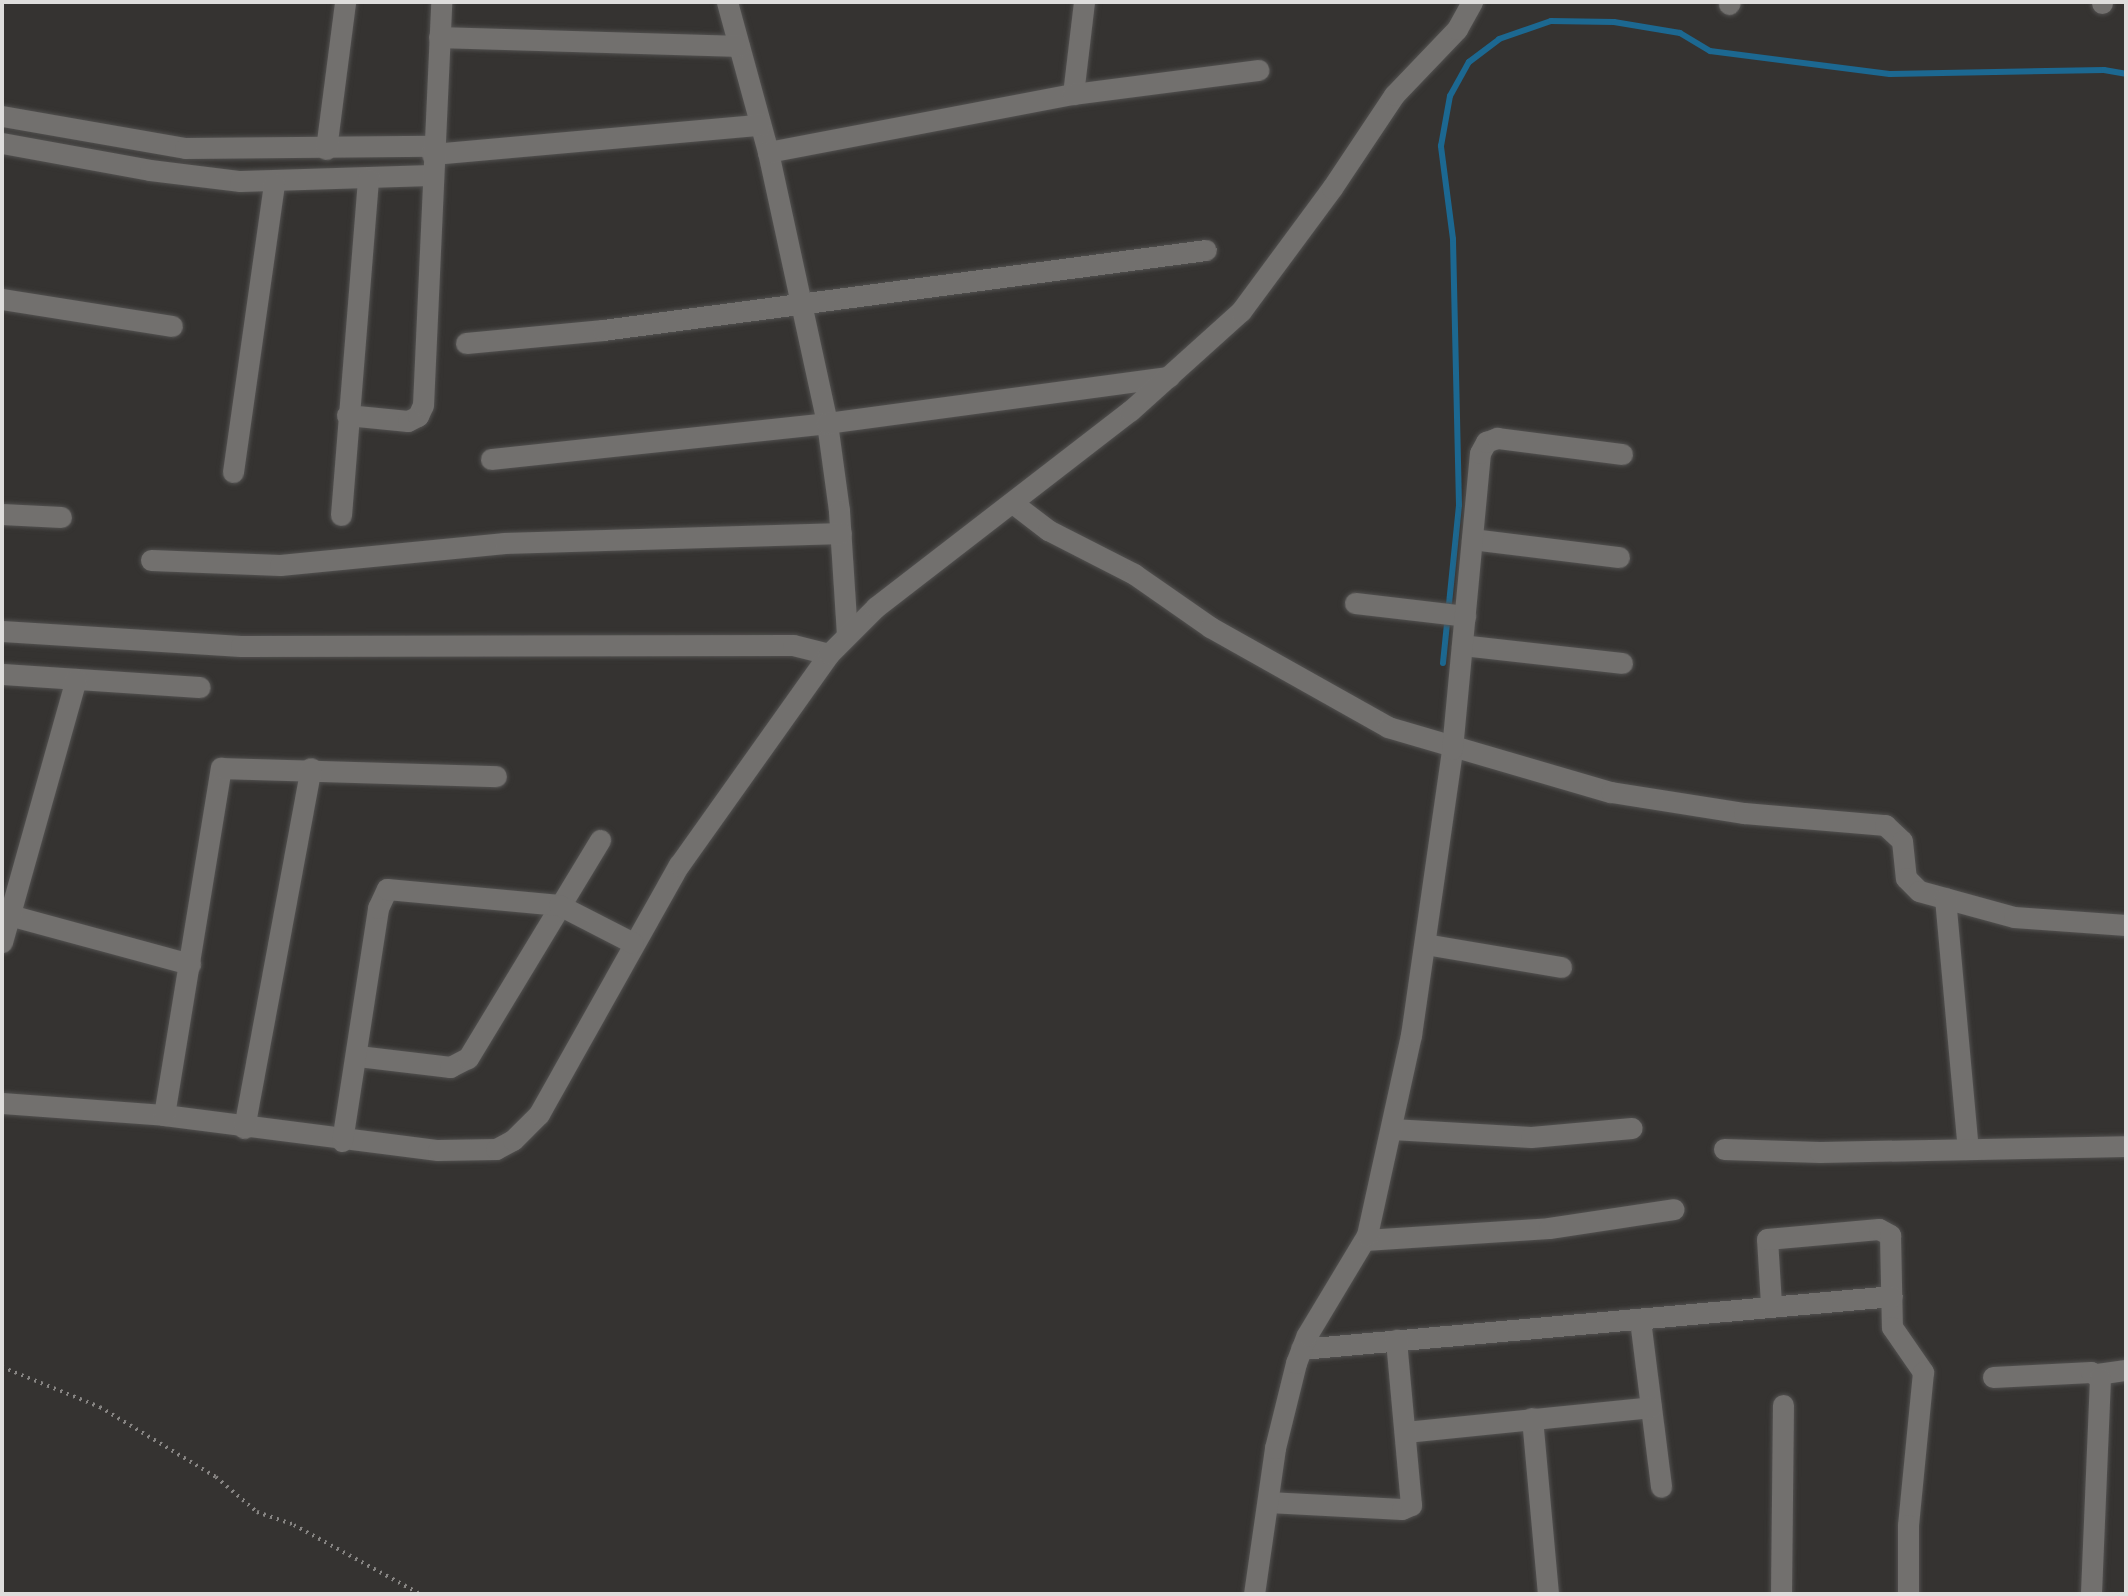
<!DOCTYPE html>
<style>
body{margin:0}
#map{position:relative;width:2128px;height:1596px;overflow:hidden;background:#353331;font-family:Lato,sans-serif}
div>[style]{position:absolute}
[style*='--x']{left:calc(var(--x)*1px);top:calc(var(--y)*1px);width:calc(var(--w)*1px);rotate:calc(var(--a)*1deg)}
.stream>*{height:6px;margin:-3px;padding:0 3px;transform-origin:3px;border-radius:3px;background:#1c6891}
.path>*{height:3.5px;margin-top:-1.75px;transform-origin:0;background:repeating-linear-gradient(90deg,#878583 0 2px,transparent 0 7px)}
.roads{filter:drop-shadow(0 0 2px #525150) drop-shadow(0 0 2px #525150)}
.minor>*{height:21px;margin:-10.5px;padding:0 10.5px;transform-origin:10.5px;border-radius:10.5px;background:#72706e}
span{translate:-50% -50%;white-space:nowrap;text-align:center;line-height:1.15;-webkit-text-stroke:6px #353331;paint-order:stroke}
.frame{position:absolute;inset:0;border:4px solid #dedddc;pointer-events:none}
</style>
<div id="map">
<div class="stream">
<i style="--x:1443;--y:663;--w:159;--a:-84.2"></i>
<i style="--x:1459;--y:505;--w:266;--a:-91.3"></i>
<i style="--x:1453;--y:239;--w:94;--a:-97.4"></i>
<i style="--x:1441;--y:146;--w:51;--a:-79.8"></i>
<i style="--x:1450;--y:96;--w:39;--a:-61"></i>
<i style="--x:1469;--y:62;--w:38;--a:-37"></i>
<i style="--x:1499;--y:39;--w:55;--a:-19.1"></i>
<i style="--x:1551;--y:21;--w:63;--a:0.9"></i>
<i style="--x:1614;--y:22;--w:67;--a:9.5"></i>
<i style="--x:1680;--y:33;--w:35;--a:31"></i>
<i style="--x:1710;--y:51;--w:181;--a:7.3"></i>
<i style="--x:1890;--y:74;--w:214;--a:-1.1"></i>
<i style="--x:2104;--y:70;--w:22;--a:10"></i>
</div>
<div class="path">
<i style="--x:2;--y:1367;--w:106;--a:22.2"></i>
<i style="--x:100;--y:1407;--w:135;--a:31.1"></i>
<i style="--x:216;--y:1477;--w:54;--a:40.5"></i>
<i style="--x:257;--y:1512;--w:39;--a:19"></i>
<i style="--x:294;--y:1525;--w:144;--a:28.7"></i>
</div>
<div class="roads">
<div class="minor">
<i style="--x:727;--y:2;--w:156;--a:74.7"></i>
<i style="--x:768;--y:152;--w:277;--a:77.7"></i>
<i style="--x:827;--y:423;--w:89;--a:82.2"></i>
<i style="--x:839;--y:511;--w:123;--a:86.3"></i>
<i style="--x:2102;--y:2;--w:1;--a:90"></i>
<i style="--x:1729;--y:4;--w:2;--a:-63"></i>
<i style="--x:439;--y:37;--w:300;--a:1.7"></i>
<i style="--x:1073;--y:94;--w:93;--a:-83.2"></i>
<i style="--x:2;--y:116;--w:186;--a:9.9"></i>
<i style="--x:185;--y:148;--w:248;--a:-0.5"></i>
<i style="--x:2;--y:143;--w:150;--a:10.3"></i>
<i style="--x:150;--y:170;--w:91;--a:7"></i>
<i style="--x:240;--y:181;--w:191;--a:-1.8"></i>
<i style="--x:326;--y:149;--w:148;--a:-82.6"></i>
<i style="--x:768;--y:152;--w:310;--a:-10.8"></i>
<i style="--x:1073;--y:94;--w:187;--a:-7.4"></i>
<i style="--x:432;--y:154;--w:329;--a:-5.1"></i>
<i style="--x:2;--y:299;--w:172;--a:9"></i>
<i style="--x:466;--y:343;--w:138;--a:-5.4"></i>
<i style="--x:603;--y:330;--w:608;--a:-7.56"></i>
<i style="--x:347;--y:415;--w:61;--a:5.6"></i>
<i style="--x:408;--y:421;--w:11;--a:-27"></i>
<i style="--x:418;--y:416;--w:12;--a:-66"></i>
<i style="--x:423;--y:405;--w:403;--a:-87.4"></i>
<i style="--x:491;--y:459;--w:338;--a:-6.1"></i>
<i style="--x:827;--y:423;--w:345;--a:-7.7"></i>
<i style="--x:233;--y:472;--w:292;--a:-81.9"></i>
<i style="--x:1014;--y:504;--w:43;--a:37.4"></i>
<i style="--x:1048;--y:530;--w:97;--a:27.1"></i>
<i style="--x:1134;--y:574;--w:93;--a:34.9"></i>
<i style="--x:1210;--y:627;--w:204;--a:29.3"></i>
<i style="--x:1388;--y:727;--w:232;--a:16.3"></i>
<i style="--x:1611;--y:792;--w:135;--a:9"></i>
<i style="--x:1744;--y:813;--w:142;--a:4.9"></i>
<i style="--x:1885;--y:825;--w:23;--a:43"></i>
<i style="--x:1902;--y:841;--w:37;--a:84"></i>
<i style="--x:1906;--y:878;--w:18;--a:45"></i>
<i style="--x:1919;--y:891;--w:98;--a:15.3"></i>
<i style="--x:2014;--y:917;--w:112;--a:4.1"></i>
<i style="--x:2;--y:514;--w:59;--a:2.9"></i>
<i style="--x:341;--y:515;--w:337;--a:-85.4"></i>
<i style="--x:1472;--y:539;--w:148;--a:7"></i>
<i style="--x:151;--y:560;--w:129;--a:2.2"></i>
<i style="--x:280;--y:565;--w:226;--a:-5.6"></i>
<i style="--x:505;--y:543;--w:336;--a:-1.7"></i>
<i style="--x:1355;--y:603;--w:111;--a:6.7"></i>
<i style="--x:2;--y:631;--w:239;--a:3.6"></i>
<i style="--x:241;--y:646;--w:552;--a:-0.1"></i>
<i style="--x:793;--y:645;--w:37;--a:14"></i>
<i style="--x:1462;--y:645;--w:161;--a:6.4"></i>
<i style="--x:2;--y:674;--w:198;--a:3.8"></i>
<i style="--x:1945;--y:898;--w:252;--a:84.8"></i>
<i style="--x:2;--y:913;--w:195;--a:15.2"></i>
<i style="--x:2;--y:942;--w:273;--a:-74.3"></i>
<i style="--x:1425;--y:944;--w:138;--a:9.6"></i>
<i style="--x:358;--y:1056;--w:93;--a:6.8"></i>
<i style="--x:450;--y:1067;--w:20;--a:-27"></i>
<i style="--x:468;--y:1058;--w:255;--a:-58.8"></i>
<i style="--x:2;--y:1103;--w:162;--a:4.2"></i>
<i style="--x:164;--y:1115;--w:276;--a:7.3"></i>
<i style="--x:438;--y:1150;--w:58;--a:-1"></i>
<i style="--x:496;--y:1149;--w:19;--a:-28"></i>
<i style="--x:513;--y:1140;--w:37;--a:-45"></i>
<i style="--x:539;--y:1114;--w:286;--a:-60.7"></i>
<i style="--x:679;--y:865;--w:259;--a:-54.6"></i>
<i style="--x:829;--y:654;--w:66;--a:-45"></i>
<i style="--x:876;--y:607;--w:321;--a:-37.7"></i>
<i style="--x:1130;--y:411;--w:149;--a:-42"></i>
<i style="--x:1241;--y:311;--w:153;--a:-53.5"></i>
<i style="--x:1332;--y:188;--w:112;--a:-56.3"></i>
<i style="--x:1394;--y:95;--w:91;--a:-46.3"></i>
<i style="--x:1457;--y:29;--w:31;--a:-61"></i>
<i style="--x:164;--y:1115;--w:352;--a:-80.7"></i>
<i style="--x:221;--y:768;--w:275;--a:1.7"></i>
<i style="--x:244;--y:1128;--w:366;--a:-79.5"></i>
<i style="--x:1392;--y:1129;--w:139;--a:3.3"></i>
<i style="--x:1531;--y:1137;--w:101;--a:-5.1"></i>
<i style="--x:342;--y:1141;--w:236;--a:-81.2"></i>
<i style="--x:378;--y:908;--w:21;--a:-65"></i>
<i style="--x:387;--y:889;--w:173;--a:5.3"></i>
<i style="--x:559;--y:905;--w:83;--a:27.2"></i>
<i style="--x:1724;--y:1149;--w:96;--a:1.8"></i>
<i style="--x:1820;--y:1152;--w:306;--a:-1.1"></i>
<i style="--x:1365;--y:1240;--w:184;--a:-3.7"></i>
<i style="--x:1549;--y:1228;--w:126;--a:-8.6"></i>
<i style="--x:1771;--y:1304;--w:65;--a:-93.5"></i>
<i style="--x:1767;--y:1239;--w:112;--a:-5.1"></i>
<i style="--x:1879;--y:1229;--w:13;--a:29"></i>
<i style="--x:1890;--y:1235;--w:92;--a:88.8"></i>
<i style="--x:1892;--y:1327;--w:55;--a:55.4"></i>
<i style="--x:1923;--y:1372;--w:154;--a:95.6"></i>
<i style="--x:1908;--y:1525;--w:69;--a:90"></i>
<i style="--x:1640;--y:1320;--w:168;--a:82.8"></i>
<i style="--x:1301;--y:1349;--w:593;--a:-5.12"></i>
<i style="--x:2097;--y:1374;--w:29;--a:-8"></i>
<i style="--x:1993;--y:1377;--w:98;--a:-2.9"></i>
<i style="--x:2091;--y:1372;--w:11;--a:34"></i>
<i style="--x:2100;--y:1378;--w:216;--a:92.4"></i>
<i style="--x:1532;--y:1418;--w:177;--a:84.8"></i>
<i style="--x:1406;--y:1432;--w:246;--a:-5.8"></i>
<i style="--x:1268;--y:1502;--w:134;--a:3"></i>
<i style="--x:1402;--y:1509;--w:10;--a:-24"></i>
<i style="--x:1411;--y:1505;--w:166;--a:-95.2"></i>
<i style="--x:1254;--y:1594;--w:148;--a:-81.8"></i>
<i style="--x:1275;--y:1448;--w:88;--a:-76.1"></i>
<i style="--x:1296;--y:1363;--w:30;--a:-69"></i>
<i style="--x:1307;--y:1335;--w:117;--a:-59"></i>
<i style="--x:1367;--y:1235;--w:205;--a:-77.6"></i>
<i style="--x:1411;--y:1035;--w:289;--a:-81.8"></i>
<i style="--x:1452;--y:749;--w:297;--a:-84.6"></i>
<i style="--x:1480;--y:453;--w:13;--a:-61"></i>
<i style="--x:1486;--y:442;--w:12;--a:-20"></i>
<i style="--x:1497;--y:438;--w:126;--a:7.3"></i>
<i style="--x:1781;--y:1594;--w:189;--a:-89.4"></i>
</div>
</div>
<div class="frame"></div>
</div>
